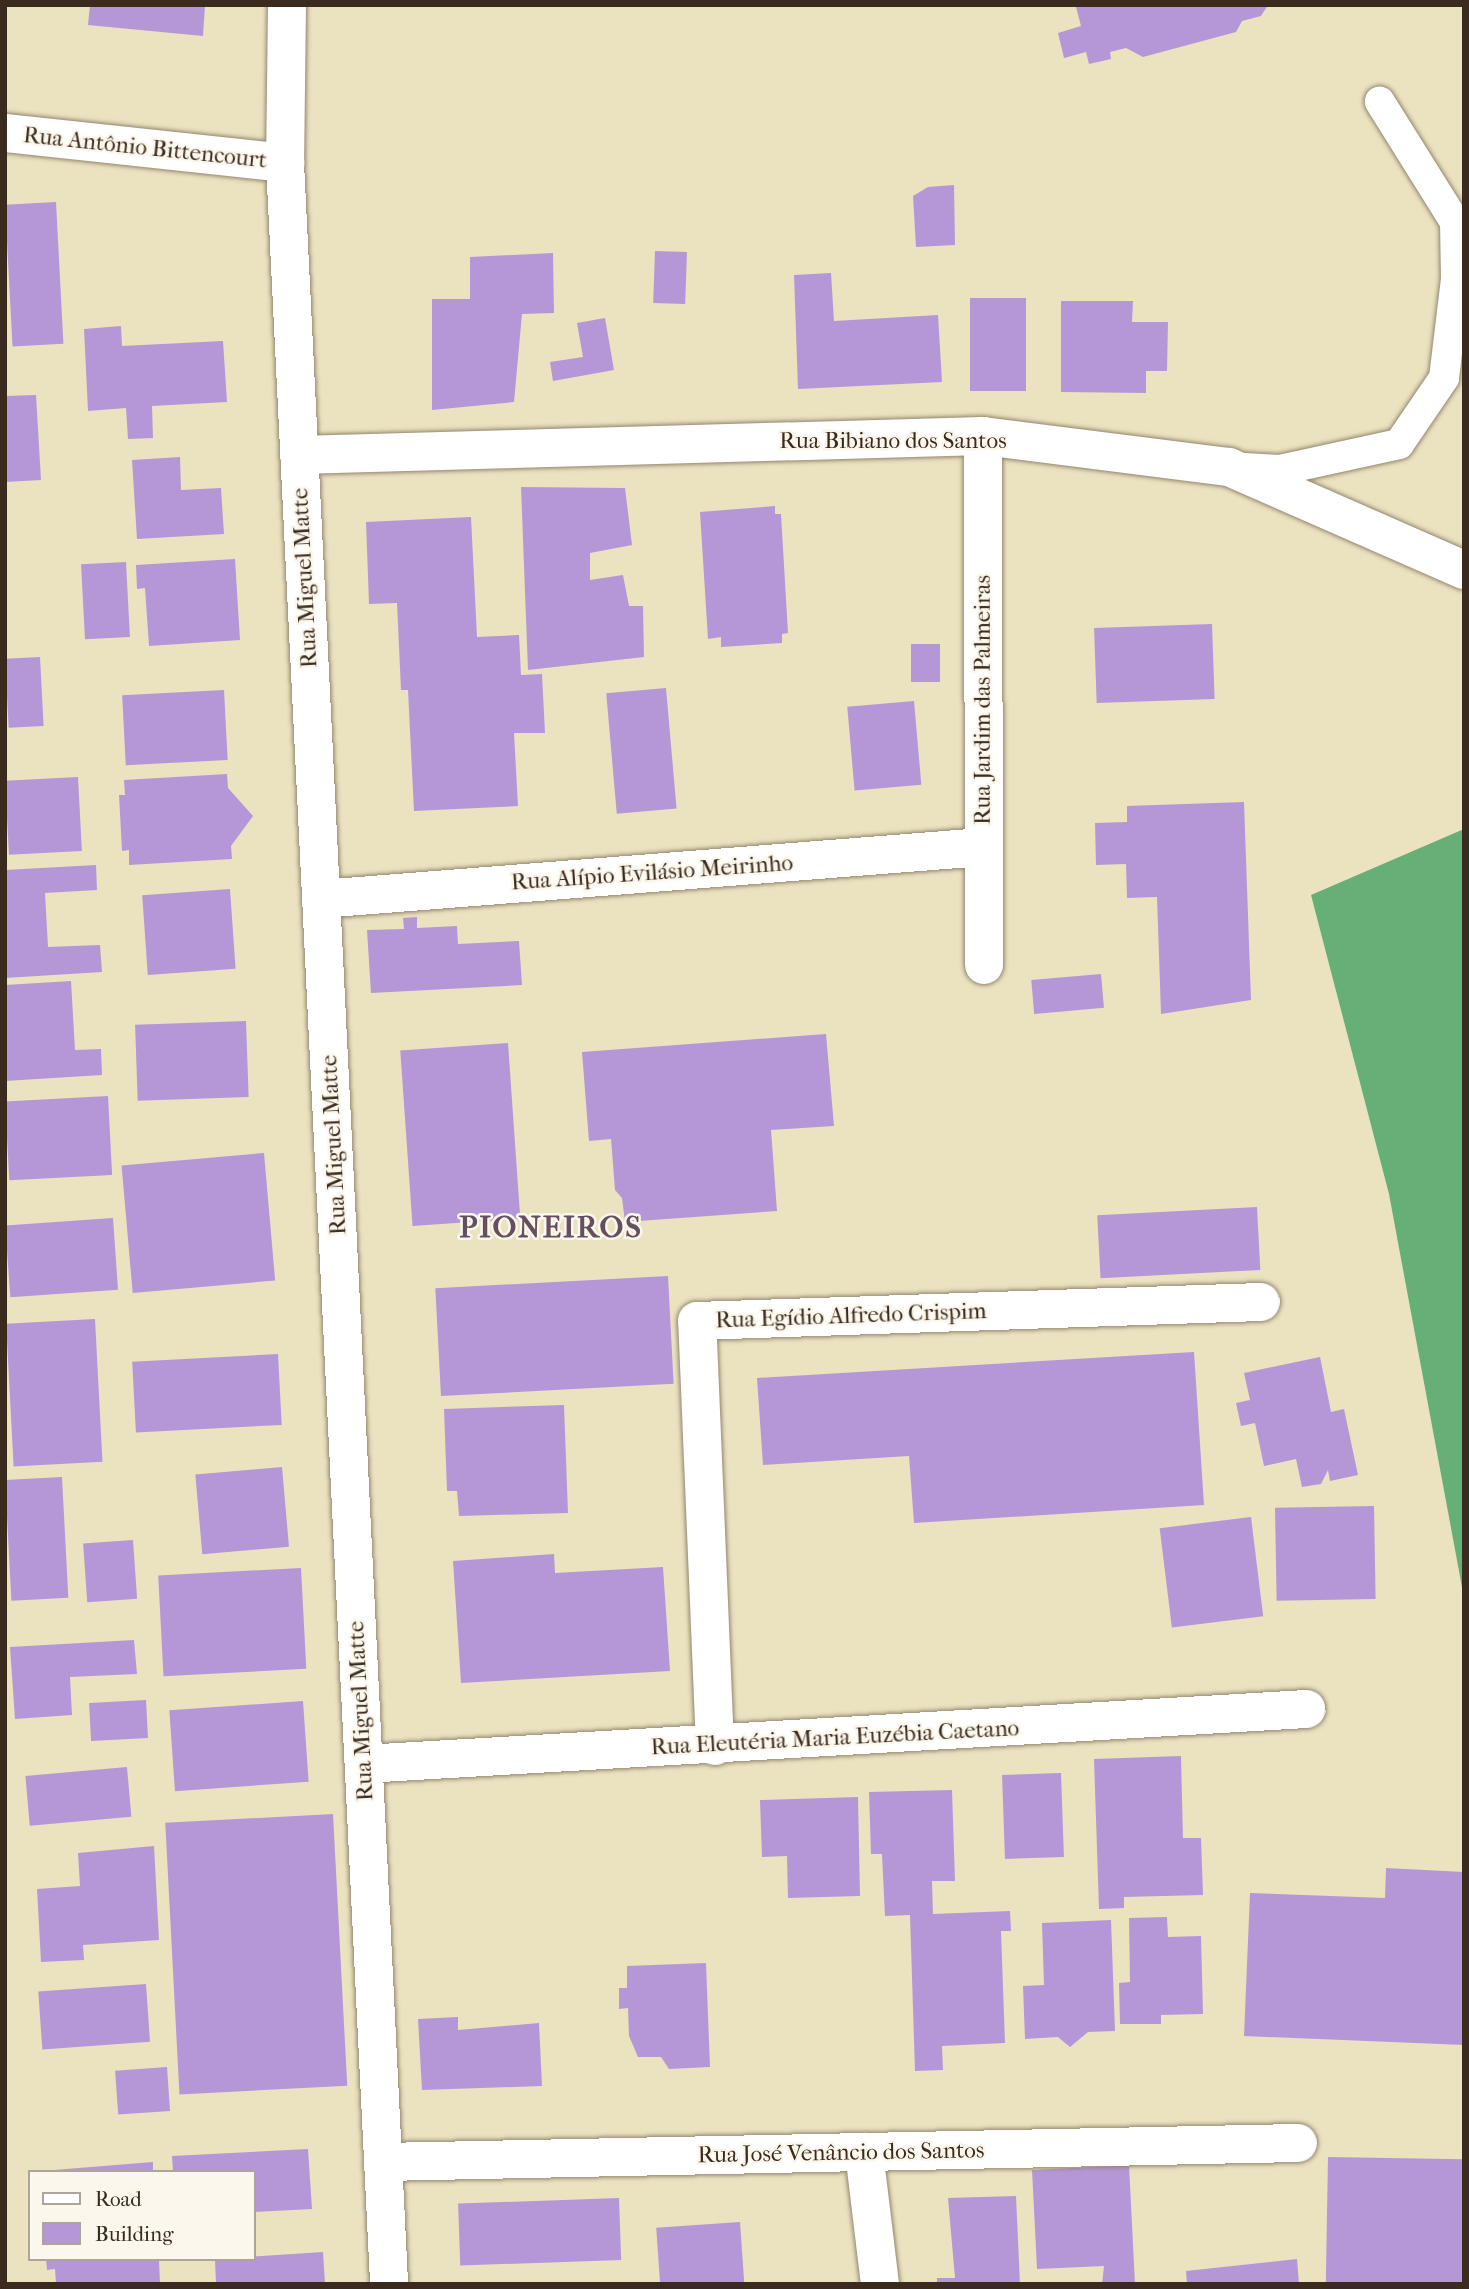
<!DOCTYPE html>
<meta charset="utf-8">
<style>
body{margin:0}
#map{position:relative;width:1469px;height:2289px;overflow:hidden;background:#ebe2c0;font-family:"IM FELL French Canon",serif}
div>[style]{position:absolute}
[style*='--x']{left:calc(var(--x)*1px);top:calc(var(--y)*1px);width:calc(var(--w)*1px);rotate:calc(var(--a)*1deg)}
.forest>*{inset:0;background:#66af77}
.building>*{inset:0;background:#b597d7;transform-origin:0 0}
.roads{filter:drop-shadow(0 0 2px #93866f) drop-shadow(0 0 2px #93866f)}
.lane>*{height:30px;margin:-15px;padding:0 15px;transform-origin:15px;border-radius:15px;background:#fff}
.street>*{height:38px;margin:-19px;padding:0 19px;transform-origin:19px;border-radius:19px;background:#fff}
.secondary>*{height:38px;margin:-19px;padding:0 19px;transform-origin:19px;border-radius:19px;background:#fff}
span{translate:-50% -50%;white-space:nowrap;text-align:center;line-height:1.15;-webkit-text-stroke:5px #fbf7ec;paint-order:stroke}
.street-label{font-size:23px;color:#3b2a1e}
.district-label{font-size:30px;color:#66505f;font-weight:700;letter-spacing:2px}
.frame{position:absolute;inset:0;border:7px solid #3b2a1e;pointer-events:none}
.legend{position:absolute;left:28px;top:2170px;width:228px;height:91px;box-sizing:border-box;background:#fbf7ec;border:2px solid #aea59a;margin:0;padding:9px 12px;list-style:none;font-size:21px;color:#3b2a1e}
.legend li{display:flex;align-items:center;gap:14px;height:35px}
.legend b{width:35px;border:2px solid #aea59a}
</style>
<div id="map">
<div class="forest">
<i style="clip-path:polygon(1464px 829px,1464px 1598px,1389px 1194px,1311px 895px)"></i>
</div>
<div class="building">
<i style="clip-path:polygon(90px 5px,205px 5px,203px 36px,88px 25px)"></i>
<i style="clip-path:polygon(1082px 5px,1268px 5px,1261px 16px,1242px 21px,1236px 32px,1143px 57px,1126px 48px,1110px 52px,1111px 59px,1089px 64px,1086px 52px,1064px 58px,1058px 33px,1081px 26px,1076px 7px)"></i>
<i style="clip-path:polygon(954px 185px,955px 245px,916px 247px,913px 196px,928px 187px)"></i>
<i style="left:56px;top:202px;width:142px;height:51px;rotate:87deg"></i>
<i style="left:655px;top:251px;width:32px;height:52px;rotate:2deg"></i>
<i style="clip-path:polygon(553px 253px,554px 313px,522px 314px,514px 402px,432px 410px,432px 299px,470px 299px,470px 257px)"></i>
<i style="clip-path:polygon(831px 273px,834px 321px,938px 315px,942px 382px,798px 389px,794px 275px)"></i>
<i style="left:970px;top:298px;width:56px;height:93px"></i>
<i style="clip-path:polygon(1061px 301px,1133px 301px,1132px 322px,1168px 322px,1167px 371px,1146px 371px,1146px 393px,1061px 392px)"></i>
<i style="clip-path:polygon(605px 318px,614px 370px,553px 381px,550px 362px,583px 357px,577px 323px)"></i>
<i style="clip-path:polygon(121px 326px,122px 346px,223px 341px,227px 402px,152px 406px,153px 438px,128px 439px,126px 408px,88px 411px,84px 329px)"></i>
<i style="clip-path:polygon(36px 395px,41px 480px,5px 482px,5px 396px)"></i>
<i style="clip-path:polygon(180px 457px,181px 490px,221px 488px,224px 534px,137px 539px,132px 460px)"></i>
<i style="clip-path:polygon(521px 487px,625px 488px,632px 545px,590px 553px,590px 580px,623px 575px,629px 606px,643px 606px,644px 657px,528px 670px)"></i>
<i style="clip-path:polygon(775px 506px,775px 514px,781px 514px,788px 633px,782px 634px,782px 643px,721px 647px,721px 637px,708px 639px,700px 512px)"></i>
<i style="clip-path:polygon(471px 517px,477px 637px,519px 635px,521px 675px,542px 674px,545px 733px,514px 733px,518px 806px,414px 811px,408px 690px,401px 690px,397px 603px,369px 604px,366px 522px)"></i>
<i style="clip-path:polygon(235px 559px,240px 640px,149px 646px,145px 588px,137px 589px,136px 565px)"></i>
<i style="left:126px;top:562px;width:75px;height:45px;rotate:87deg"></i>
<i style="left:1212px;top:624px;width:75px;height:118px;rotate:88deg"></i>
<i style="left:940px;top:644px;width:38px;height:29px;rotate:90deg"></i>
<i style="left:40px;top:657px;width:69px;height:35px;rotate:87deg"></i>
<i style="left:666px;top:688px;width:121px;height:60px;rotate:85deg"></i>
<i style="left:224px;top:690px;width:70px;height:102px;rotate:87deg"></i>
<i style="left:914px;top:701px;width:84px;height:67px;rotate:85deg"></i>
<i style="clip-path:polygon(227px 774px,228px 788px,253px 816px,231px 846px,232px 859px,129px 865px,129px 850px,122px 851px,119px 795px,125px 795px,124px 780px)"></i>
<i style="left:78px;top:777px;width:74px;height:73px;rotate:87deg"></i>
<i style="clip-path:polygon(1244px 802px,1251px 1000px,1161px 1014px,1157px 897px,1127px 898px,1126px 864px,1096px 865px,1095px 823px,1127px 822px,1127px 806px)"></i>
<i style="clip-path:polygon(96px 865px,97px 890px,45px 893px,48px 947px,100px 945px,102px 972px,5px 978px,5px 870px)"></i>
<i style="left:230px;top:889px;width:80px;height:88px;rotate:86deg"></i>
<i style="clip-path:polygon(417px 917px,417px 928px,457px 926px,458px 944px,519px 941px,522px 985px,371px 993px,367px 930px,404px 929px,403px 918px)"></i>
<i style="left:1101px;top:974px;width:34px;height:70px;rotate:85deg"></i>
<i style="clip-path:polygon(71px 981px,75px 1050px,101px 1049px,102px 1075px,5px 1081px,5px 985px)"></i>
<i style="left:246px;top:1021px;width:76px;height:111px;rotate:88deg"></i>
<i style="clip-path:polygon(826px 1034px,834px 1126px,771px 1130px,777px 1211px,625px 1222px,622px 1198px,615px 1190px,611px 1139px,589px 1141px,582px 1052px)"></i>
<i style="left:508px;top:1043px;width:176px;height:108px;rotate:86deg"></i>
<i style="left:108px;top:1096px;width:79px;height:103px;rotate:87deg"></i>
<i style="left:264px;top:1153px;width:128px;height:143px;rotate:85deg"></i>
<i style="left:1257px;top:1207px;width:63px;height:160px;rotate:87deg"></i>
<i style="left:113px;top:1218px;width:72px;height:108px;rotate:86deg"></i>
<i style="left:668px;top:1276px;width:108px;height:233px;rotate:87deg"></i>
<i style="left:95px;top:1319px;width:143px;height:89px;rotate:87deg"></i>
<i style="clip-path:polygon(1194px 1352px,1204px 1505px,914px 1523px,909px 1456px,763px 1465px,757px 1378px)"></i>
<i style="left:278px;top:1354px;width:71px;height:146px;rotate:87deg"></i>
<i style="clip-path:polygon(1320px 1357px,1331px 1412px,1344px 1409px,1358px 1475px,1330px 1481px,1328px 1470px,1321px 1484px,1302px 1487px,1296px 1459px,1264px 1466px,1255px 1423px,1241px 1426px,1236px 1403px,1250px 1400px,1244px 1373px)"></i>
<i style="clip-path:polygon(564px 1405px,568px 1513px,459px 1516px,457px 1491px,447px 1491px,444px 1409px)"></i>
<i style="left:282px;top:1467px;width:80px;height:87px;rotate:85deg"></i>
<i style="left:62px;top:1477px;width:121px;height:57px;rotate:87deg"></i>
<i style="left:1374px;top:1506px;width:93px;height:99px;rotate:89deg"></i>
<i style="left:1251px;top:1517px;width:100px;height:92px;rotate:83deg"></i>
<i style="left:133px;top:1540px;width:59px;height:50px;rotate:86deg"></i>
<i style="clip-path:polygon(554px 1554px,555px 1573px,663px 1567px,670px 1671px,461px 1683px,453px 1561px)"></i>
<i style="left:301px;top:1568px;width:101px;height:143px;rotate:87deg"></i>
<i style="clip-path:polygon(134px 1640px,137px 1674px,70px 1677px,72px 1715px,15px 1719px,10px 1647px)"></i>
<i style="left:146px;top:1700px;width:38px;height:57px;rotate:87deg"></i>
<i style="left:303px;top:1701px;width:81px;height:134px;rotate:86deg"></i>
<i style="clip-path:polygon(1181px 1756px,1183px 1838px,1201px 1838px,1203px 1895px,1124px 1897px,1124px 1908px,1099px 1909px,1094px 1759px)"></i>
<i style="left:127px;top:1767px;width:50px;height:102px;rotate:85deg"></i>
<i style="left:1061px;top:1773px;width:84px;height:59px;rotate:88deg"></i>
<i style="clip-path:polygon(952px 1790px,955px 1881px,932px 1881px,933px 1914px,1010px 1911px,1011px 1931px,1001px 1931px,1005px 2043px,942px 2046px,943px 2070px,915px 2071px,910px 1915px,885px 1916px,882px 1854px,871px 1854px,869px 1792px)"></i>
<i style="clip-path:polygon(858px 1797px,860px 1896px,788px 1898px,787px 1856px,762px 1857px,760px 1800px)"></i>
<i style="left:333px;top:1814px;width:272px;height:168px;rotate:87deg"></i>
<i style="clip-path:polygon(154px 1846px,159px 1940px,83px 1945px,84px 1960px,41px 1962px,37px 1889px,80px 1886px,78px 1853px)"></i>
<i style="clip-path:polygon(1386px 1868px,1464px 1872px,1464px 2045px,1244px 2036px,1250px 1893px,1385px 1898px)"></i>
<i style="clip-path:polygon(1167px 1917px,1168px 1937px,1201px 1936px,1203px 2014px,1161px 2015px,1161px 2024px,1120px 2024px,1119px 1983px,1130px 1982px,1129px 1918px)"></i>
<i style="clip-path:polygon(1111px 1920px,1115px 2031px,1088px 2032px,1070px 2047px,1058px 2037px,1025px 2039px,1023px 1986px,1044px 1985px,1042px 1923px)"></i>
<i style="clip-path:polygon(706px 1963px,710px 2067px,669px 2069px,661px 2057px,638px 2057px,629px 2036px,628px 2008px,619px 2009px,619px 1988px,627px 1988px,627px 1966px)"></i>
<i style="left:146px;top:1984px;width:58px;height:108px;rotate:86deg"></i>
<i style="clip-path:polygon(458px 2017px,458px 2030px,539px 2023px,542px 2086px,422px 2090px,418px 2019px)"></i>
<i style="left:167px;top:2067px;width:44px;height:52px;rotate:86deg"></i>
<i style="clip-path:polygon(308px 2149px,312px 2209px,254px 2212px,254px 2172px,173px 2172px,172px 2156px)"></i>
<i style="left:1328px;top:2157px;width:136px;height:127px;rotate:1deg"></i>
<i style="clip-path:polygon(153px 2162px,153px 2172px,54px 2172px,54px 2170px)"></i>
<i style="clip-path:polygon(1129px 2165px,1135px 2284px,1102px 2284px,1104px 2266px,1037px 2269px,1032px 2170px)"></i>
<i style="clip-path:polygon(1016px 2196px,1020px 2284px,937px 2284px,937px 2278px,955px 2278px,948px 2198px)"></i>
<i style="left:619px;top:2198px;width:62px;height:161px;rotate:88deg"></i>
<i style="left:740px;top:2222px;width:62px;height:84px;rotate:86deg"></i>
<i style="clip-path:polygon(323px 2252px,325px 2284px,216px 2284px,215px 2259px)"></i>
<i style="clip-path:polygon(46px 2259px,159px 2259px,160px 2284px,56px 2284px,55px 2269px,47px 2270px)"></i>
<i style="clip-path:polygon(1297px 2259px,1299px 2284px,1187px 2284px,1186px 2271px)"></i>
</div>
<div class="roads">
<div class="lane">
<i style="--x:1244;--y:468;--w:36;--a:3"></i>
<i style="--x:1280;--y:470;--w:122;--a:-12.3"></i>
<i style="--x:1399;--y:444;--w:80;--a:-55.7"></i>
<i style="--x:1444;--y:378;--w:100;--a:-83.1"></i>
<i style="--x:1456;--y:279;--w:57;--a:-91"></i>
<i style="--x:1455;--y:222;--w:142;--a:-122"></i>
</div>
<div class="street">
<i style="--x:983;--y:436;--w:529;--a:89.89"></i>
<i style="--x:299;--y:455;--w:684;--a:-1.59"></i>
<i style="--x:983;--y:436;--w:248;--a:7.2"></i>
<i style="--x:1229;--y:467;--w:257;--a:23.7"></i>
<i style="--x:321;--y:899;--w:664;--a:-4.49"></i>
<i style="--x:715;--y:1746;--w:425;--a:-92.4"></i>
<i style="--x:697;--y:1321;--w:564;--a:-1.93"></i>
<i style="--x:364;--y:1764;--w:944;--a:-3.34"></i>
<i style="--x:864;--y:2152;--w:133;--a:83.1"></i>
<i style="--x:383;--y:2162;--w:915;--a:-1.19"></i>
</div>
<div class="secondary">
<i style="--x:287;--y:5;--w:158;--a:90.7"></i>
<i style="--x:285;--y:163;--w:2124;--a:87.19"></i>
<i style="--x:5;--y:133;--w:282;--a:6.1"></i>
</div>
</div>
<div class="street-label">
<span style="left:145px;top:148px;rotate:6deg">Rua Antônio Bittencourt</span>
<span style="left:893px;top:441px">Rua Bibiano dos Santos</span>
<span style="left:305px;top:578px;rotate:-93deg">Rua Miguel Matte</span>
<span style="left:983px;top:700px;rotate:-90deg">Rua Jardim das Palmeiras</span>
<span style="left:652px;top:873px;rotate:-4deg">Rua Alípio Evilásio Meirinho</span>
<span style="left:334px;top:1145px;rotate:-93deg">Rua Miguel Matte</span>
<span style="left:851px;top:1316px;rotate:-2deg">Rua Egídio Alfredo Crispim</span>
<span style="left:361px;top:1711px;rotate:-93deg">Rua Miguel Matte</span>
<span style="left:835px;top:1738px;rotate:-3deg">Rua Eleutéria Maria Euzébia Caetano</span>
<span style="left:841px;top:2153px;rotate:-1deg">Rua José Venâncio dos Santos</span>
</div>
<div class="district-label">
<span style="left:551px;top:1228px">PIONEIROS</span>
</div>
<div class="frame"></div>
<ul class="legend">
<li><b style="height:9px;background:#fff"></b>Road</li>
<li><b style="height:19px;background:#b597d7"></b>Building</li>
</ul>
</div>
